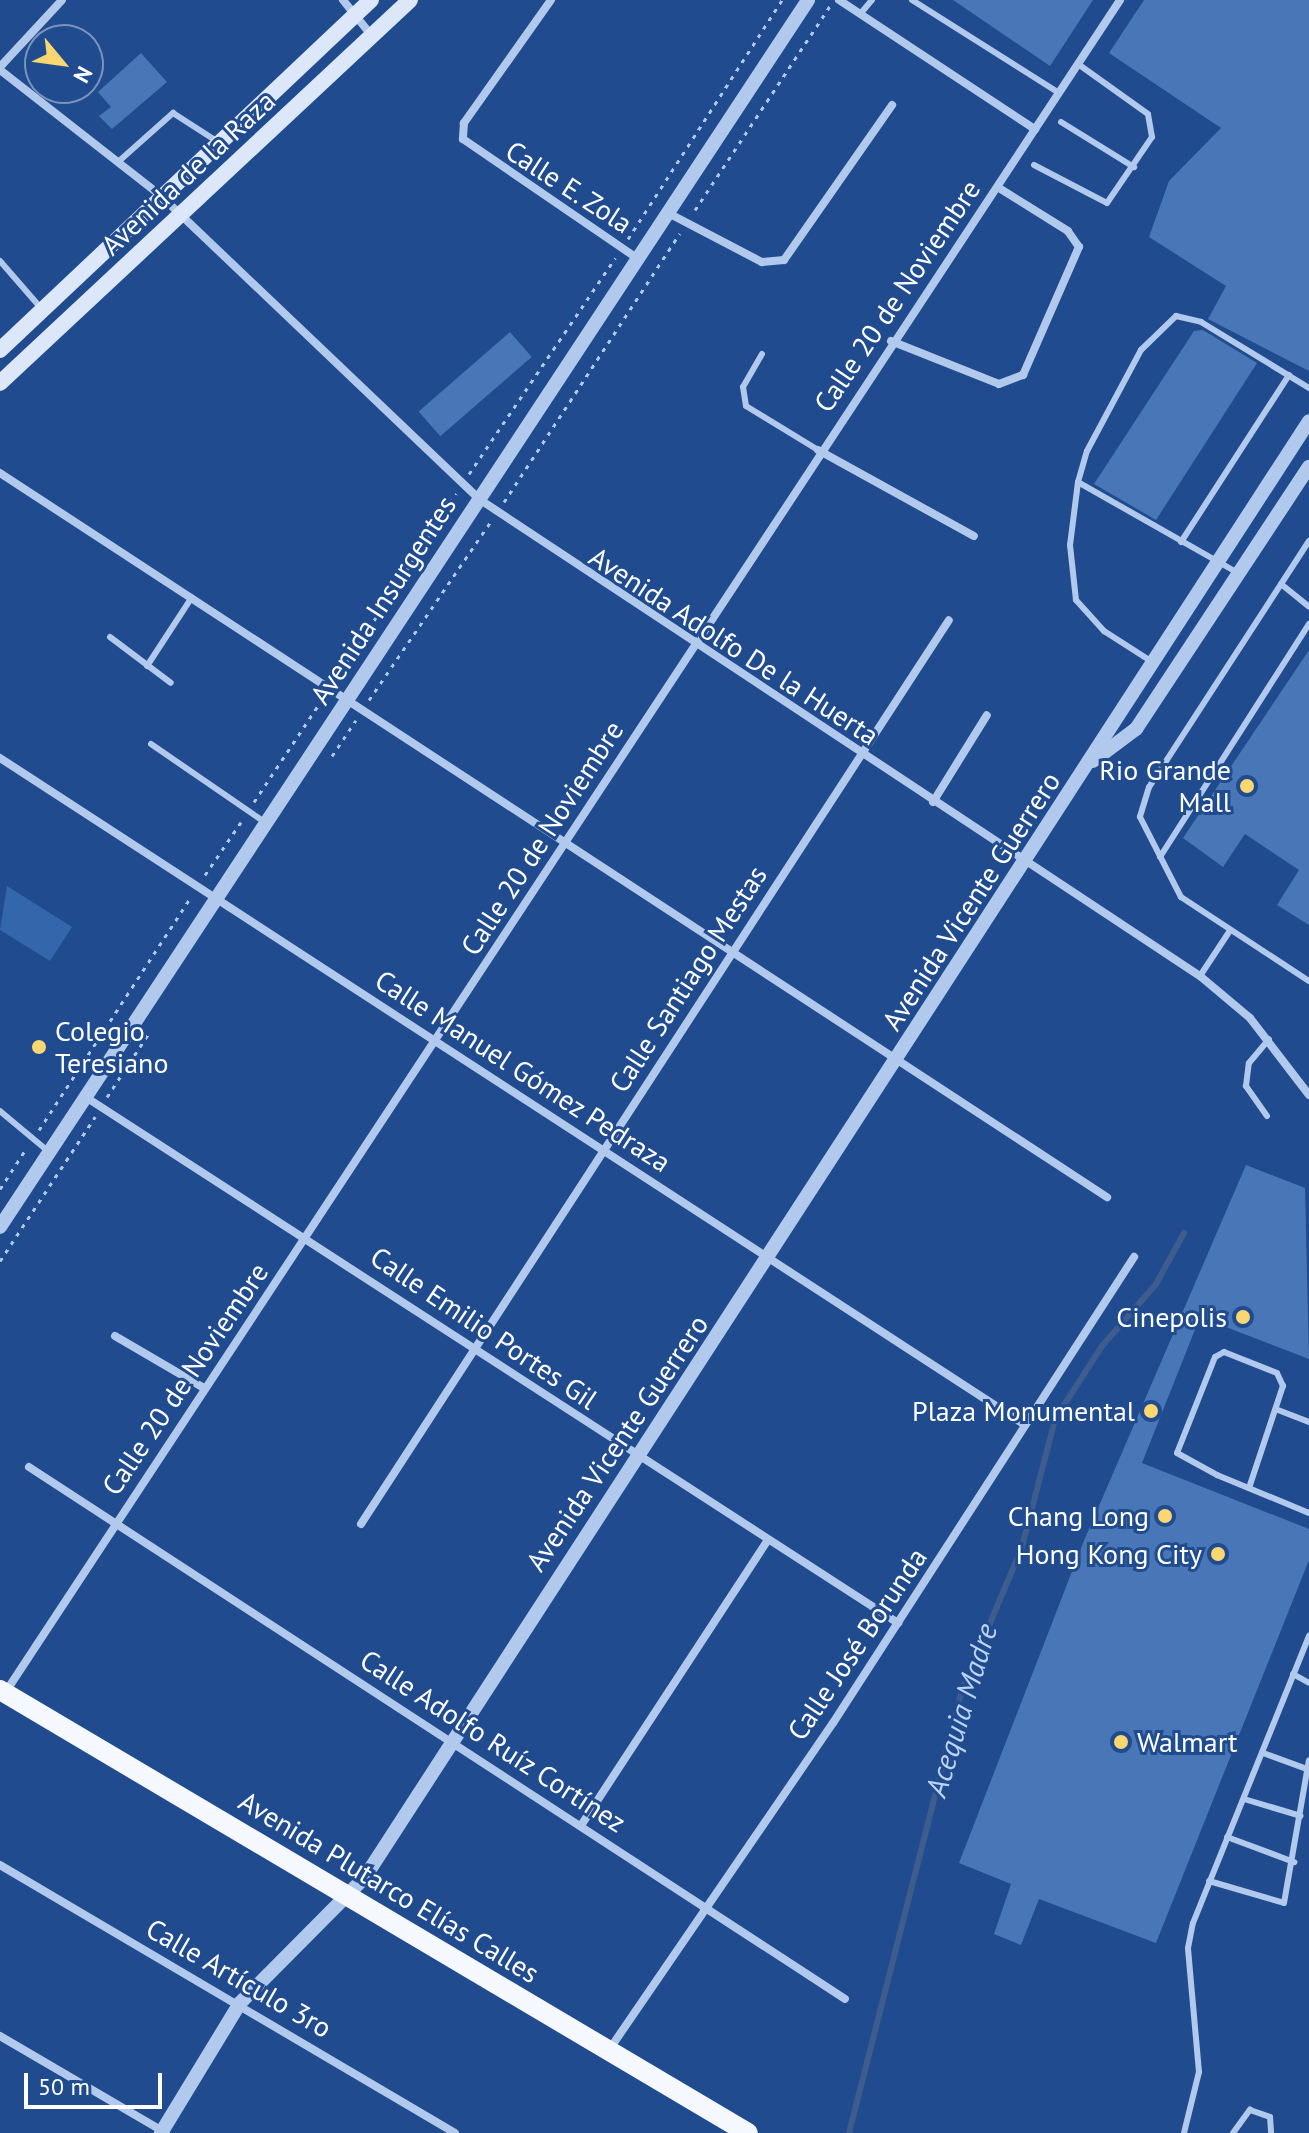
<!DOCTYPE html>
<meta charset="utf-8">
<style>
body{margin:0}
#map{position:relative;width:1309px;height:2133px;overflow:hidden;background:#204c8f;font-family:"PT Sans",sans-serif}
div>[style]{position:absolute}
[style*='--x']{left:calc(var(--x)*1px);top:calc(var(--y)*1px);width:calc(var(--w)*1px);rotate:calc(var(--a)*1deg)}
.green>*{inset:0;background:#3466ac}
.stream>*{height:6px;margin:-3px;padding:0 3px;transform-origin:3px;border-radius:3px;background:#3e5d8e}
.building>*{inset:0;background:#4976b6;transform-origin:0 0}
.path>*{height:3px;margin-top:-1.5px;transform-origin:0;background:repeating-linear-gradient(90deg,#b0c9ec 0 4px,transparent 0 10px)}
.service>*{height:6px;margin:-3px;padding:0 3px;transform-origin:3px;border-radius:3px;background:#b0c9ec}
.minor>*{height:8px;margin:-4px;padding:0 4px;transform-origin:4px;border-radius:4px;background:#b0c9ec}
.tertiary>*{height:14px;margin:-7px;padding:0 7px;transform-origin:7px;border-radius:7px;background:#b0c9ec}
.secondary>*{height:16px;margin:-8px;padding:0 8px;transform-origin:8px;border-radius:8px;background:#dce7f9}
.primary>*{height:20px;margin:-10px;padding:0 10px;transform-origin:10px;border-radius:10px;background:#f5f9ff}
.dots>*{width:22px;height:22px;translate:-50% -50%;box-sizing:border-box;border:4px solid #204c8f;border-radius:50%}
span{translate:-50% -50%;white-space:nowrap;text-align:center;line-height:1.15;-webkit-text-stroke:6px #204c8f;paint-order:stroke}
.street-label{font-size:28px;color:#fff}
.poi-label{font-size:28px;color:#fff}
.right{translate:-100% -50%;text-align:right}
.left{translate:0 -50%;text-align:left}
.water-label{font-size:30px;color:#bcd3f3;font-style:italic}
.north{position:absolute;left:24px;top:24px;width:80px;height:80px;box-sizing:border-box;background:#204c8f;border:2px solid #7994bc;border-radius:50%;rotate:119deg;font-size:22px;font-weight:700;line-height:32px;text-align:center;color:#fff}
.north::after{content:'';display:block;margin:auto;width:28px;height:36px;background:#fad770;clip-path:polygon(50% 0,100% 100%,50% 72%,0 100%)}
.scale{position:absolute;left:24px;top:2073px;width:138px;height:36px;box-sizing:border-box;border:4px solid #fff;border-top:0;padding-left:10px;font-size:24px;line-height:28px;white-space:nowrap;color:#fff;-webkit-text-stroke:6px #204c8f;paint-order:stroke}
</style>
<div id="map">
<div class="green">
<i style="clip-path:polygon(7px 886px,72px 927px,50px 961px,0 930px)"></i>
</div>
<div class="stream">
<i style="--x:849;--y:2133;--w:460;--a:-75.7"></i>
<i style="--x:963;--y:1687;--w:152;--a:-67.1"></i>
<i style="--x:1022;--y:1547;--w:132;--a:-75.5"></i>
<i style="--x:1055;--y:1419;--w:87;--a:-57.2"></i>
<i style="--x:1102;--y:1346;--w:82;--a:-48.9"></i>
<i style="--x:1156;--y:1284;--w:58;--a:-61.2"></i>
</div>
<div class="building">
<i style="clip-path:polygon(953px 0,1093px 0,1050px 66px)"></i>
<i style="clip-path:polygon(1144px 0,1309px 0,1309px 371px,1208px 319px,1226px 286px,1149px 237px,1169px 181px,1221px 128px,1109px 53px)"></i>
<i style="clip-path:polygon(141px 53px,167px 82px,112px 129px,99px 116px,111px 107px,98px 92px)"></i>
<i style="clip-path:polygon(1203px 330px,1257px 363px,1156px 520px,1094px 484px,1194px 331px)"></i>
<i style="left:510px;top:332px;width:33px;height:121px;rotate:49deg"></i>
<i style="clip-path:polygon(1309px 650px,1309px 925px,1277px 905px,1299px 870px,1245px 834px,1223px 867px,1183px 838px)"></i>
<i style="clip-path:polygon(1246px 1165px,1305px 1188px,1309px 1359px,1200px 1317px,1142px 1463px,1309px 1529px,1309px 1560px,1156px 1943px,1039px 1899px,1021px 1945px,994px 1934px,1011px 1884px,959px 1863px,1083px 1543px)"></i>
</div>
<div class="path">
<i style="--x:695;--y:210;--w:245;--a:-56.5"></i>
<i style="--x:628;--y:239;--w:284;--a:-57.2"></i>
<i style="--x:469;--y:474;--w:261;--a:-55.9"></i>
<i style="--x:504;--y:502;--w:321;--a:-56.8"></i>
<i style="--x:336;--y:679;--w:221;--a:-57"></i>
<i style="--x:369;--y:700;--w:217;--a:-55.7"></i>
<i style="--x:332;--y:756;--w:43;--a:-56.3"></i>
<i style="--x:254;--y:802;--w:125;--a:-56.4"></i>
<i style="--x:205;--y:875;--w:64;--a:-55.8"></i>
<i style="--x:107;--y:1097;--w:77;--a:-56.7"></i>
<i style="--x:39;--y:1130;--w:277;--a:-56.9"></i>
<i style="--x:0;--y:1189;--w:48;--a:-57"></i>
<i style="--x:0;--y:1261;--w:173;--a:-56.6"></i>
</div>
<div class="service">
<i style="--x:912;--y:0;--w:174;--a:32.3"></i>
<i style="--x:861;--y:13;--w:17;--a:-50"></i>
<i style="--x:1061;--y:122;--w:86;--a:31.7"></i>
<i style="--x:118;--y:162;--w:74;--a:-41.7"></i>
<i style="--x:173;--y:113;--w:54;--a:32.8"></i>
<i style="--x:1034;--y:165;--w:82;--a:27.5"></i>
<i style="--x:1107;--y:203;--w:80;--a:-55.7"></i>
<i style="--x:1152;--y:137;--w:23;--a:-100"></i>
<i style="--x:1148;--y:114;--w:86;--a:-144.5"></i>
<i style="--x:0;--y:261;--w:61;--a:49"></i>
<i style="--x:762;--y:354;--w:38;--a:120"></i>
<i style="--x:743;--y:387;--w:19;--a:81"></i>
<i style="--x:746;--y:406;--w:84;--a:31.4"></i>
<i style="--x:1078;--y:482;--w:64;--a:97.2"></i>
<i style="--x:1070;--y:545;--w:55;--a:83.8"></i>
<i style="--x:1076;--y:600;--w:42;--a:47.9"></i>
<i style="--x:1104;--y:631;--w:56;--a:32.6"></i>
<i style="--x:1309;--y:541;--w:293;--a:123"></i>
<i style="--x:1149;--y:787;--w:31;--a:107"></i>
<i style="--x:1140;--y:817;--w:90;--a:62.9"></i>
<i style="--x:1181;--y:897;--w:153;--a:33.3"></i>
<i style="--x:1181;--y:542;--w:199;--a:-57.1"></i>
<i style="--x:1238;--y:573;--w:184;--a:-150.4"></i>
<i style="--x:1078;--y:482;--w:32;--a:-74"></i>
<i style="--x:1087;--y:451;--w:115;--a:-61.9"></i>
<i style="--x:1141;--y:350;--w:49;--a:-44.2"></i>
<i style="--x:1176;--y:316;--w:26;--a:13"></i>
<i style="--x:1201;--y:322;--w:127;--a:31.4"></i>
<i style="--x:1281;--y:584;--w:36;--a:39"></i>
<i style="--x:110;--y:637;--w:76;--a:37"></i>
<i style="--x:147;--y:666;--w:82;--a:-56.9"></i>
<i style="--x:151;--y:744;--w:140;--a:34.5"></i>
<i style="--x:1160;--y:857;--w:277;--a:-57.4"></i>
<i style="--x:1200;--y:976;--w:53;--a:-56.6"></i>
<i style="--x:0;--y:1111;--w:64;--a:39.9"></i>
<i style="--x:1267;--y:1116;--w:37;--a:-125"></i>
<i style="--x:1246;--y:1086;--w:23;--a:-83"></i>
<i style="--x:1249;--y:1063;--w:31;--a:-50"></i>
<i style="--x:1278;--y:1410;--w:33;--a:21"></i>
<i style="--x:1249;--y:1488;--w:108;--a:-71.6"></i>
<i style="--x:1283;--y:1386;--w:14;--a:-115"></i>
<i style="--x:1277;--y:1373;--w:57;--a:-158.4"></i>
<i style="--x:1224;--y:1352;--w:10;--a:151"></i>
<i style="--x:1215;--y:1357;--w:103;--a:111.6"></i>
<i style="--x:1177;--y:1453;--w:46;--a:28.8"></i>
<i style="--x:1217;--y:1475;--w:100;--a:22.4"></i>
<i style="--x:1293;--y:1674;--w:18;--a:29"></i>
<i style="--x:1263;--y:1753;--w:47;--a:20"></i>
<i style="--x:1244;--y:1799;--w:59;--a:16.6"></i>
<i style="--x:1227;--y:1837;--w:72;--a:20.5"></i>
<i style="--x:1209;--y:1881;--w:78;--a:16.3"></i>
<i style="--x:1284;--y:1903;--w:145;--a:-80.1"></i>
<i style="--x:1184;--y:2133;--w:63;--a:-76.2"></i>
<i style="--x:1199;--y:2072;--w:124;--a:-95.1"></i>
<i style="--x:1188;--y:1948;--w:25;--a:-79"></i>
<i style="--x:1193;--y:1923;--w:310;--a:-68"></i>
<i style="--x:1233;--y:2133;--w:29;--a:-54"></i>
<i style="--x:1250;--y:2110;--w:21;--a:19"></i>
<i style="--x:1270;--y:2117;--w:16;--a:86"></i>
</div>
<div class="minor">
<i style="--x:343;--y:0;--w:45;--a:51.3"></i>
<i style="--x:551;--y:0;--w:151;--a:125.3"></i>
<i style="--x:464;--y:123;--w:16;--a:94"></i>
<i style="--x:463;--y:139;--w:212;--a:34.4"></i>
<i style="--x:839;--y:0;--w:235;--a:33.4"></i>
<i style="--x:0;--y:67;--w:91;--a:-47.2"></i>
<i style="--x:0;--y:70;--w:204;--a:38"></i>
<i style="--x:161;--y:196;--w:439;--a:43.6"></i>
<i style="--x:479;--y:499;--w:865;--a:33.49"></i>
<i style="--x:1200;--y:976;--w:65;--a:40"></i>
<i style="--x:1250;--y:1018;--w:97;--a:52.5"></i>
<i style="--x:670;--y:214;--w:104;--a:27.6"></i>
<i style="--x:762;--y:262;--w:22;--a:-5"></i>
<i style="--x:784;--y:260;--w:189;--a:-55.1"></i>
<i style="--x:891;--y:341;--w:116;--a:21.7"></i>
<i style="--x:999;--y:384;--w:26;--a:-21"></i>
<i style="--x:1023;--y:375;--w:140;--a:-66.4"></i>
<i style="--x:1079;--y:247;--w:19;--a:-125"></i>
<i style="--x:1068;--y:231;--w:81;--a:-148.1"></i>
<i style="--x:818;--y:450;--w:178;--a:28.9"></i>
<i style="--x:0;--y:473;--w:1323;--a:33.19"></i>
<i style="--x:0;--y:758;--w:1219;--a:33.05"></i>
<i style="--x:933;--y:802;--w:102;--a:-58.2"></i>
<i style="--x:84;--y:1096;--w:970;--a:32.92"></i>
<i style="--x:115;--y:1336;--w:103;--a:30.3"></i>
<i style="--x:29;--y:1467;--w:974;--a:33.1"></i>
<i style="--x:361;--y:1524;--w:1078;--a:-56.96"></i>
<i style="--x:5;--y:1693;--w:2027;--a:-56.63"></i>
<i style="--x:582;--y:1824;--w:338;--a:-56.8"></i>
<i style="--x:0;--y:1865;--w:528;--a:30.5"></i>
<i style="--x:0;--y:2036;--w:192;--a:30.3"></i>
<i style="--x:609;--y:2050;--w:396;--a:-55.6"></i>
<i style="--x:833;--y:1723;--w:555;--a:-57.14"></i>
</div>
<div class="tertiary">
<i style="--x:1093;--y:761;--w:54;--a:-36.7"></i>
<i style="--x:1136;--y:729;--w:314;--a:-56.6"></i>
<i style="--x:0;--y:1227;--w:1469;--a:-56.63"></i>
<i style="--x:161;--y:2133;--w:152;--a:-58.7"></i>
<i style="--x:240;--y:2003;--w:177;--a:-45.2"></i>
<i style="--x:365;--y:1877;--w:1735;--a:-57.04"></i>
</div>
<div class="secondary">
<i style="--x:0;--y:350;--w:510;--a:-43.33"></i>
<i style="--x:0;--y:383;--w:561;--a:-43.05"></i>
</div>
<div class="primary">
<i style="--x:0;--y:1690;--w:869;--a:30.64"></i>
</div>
<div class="dots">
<i style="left:1247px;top:786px;background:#fad770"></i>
<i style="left:39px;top:1047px;background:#fad770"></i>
<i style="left:1243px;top:1317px;background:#fad770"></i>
<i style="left:1151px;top:1411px;background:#fad770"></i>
<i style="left:1165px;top:1516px;background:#fad770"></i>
<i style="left:1218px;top:1554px;background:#fad770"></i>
<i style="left:1121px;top:1742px;background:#fad770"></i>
</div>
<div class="street-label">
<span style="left:188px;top:173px;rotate:-43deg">Avenida de la Raza</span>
<span style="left:569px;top:187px;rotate:33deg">Calle E. Zola</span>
<span style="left:897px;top:296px;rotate:-56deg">Calle 20 de Noviembre</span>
<span style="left:383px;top:600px;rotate:-57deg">Avenida Insurgentes</span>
<span style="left:734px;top:646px;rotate:33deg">Avenida Adolfo De la Huerta</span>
<span style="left:542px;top:838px;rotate:-57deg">Calle 20 de Noviembre</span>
<span style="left:971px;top:901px;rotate:-57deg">Avenida Vicente Guerrero</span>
<span style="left:688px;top:979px;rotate:-57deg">Calle Santiago Mestas</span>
<span style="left:523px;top:1071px;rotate:33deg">Calle Manuel Gómez Pedraza</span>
<span style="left:484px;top:1328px;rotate:34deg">Calle Emilio Portes Gil</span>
<span style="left:185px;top:1379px;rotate:-56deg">Calle 20 de Noviembre</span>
<span style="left:617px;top:1443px;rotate:-56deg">Avenida Vicente Guerrero</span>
<span style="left:857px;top:1644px;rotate:-56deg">Calle José Borunda</span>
<span style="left:493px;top:1741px;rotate:33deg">Calle Adolfo Ruíz Cortínez</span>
<span style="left:389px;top:1887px;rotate:31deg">Avenida Plutarco Elías Calles</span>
<span style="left:239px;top:1978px;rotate:30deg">Calle Artículo 3ro</span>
</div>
<div class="poi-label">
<span class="right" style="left:1231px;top:786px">Rio Grande<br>Mall</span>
<span class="left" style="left:55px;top:1047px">Colegio<br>Teresiano</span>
<span class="right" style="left:1227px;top:1317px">Cinepolis</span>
<span class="right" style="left:1135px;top:1411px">Plaza Monumental</span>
<span class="right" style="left:1149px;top:1516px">Chang Long</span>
<span class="right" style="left:1202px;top:1554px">Hong Kong City</span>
<span class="left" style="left:1137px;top:1742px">Walmart</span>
</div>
<div class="water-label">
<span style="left:961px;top:1710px;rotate:-73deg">Acequia Madre</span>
</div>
<div class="north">N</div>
<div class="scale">50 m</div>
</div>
